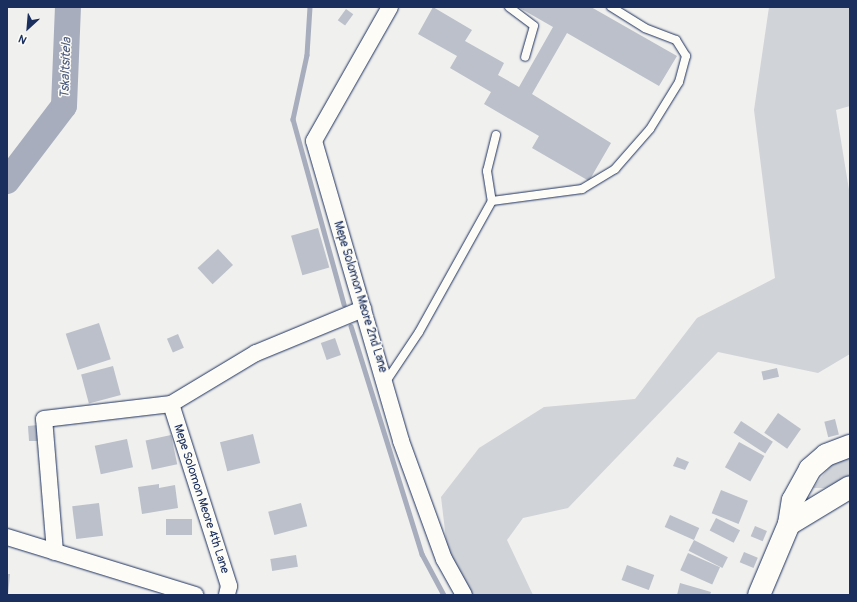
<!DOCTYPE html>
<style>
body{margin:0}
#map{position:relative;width:857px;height:602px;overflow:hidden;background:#f0f0ee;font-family:Pangolin,sans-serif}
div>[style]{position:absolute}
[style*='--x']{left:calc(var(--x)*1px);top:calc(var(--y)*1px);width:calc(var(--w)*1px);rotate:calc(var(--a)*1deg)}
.green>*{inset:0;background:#d0d3d8}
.stream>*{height:4.5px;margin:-2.25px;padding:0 2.25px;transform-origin:2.25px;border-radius:2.25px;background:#a7adbd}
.river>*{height:26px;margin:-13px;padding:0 13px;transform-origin:13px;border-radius:13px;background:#a7adbd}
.building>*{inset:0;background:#bbc0ca;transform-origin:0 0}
.roads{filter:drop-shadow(0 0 1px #1b2f5e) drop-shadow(0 0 1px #1b2f5e)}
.service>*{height:8px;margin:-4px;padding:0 4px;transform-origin:4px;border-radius:4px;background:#fdfcf7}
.minor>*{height:16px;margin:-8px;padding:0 8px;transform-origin:8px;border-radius:8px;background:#fdfcf7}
.secondary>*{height:22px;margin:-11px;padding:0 11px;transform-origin:11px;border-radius:11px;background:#fdfcf7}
span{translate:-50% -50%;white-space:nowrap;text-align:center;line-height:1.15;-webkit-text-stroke:3px #fdfcf7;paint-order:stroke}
.street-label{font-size:12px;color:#1b2f5e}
.water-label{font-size:13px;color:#4c5b7f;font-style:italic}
.frame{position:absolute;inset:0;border:8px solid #1b2f5e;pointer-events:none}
.north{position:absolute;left:8px;top:8px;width:40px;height:40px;-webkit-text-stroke:3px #fdfcf7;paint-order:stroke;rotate:206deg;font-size:11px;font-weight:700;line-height:16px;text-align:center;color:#1b2f5e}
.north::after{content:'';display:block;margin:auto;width:14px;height:18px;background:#1b2f5e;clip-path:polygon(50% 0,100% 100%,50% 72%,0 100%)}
</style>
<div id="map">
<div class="green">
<i style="clip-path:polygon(769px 7px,850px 7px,850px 106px,836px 110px,850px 196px,850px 354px,818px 373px,718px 352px,568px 508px,523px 518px,507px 540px,533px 595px,472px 595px,448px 556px,441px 497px,479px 448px,544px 407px,635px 399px,697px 318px,775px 278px,754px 110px)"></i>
<i style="clip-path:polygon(850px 457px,850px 477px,825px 488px,813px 488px,831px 465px)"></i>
</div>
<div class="stream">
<i style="--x:310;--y:7;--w:48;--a:93.6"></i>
<i style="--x:307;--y:55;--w:66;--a:102.3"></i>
<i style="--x:293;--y:119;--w:192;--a:74.6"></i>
<i style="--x:351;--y:326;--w:239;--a:72.7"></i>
<i style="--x:422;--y:554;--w:47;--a:61.8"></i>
</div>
<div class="river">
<i style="--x:7;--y:181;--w:94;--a:-52.8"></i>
<i style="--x:64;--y:106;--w:99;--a:-87.7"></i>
</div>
<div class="building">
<i style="clip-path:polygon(433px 7px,472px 30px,465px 41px,504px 63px,498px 75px,519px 87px,553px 27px,518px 7px,591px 7px,677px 56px,659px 86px,567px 33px,532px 94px,611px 143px,589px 181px,532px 148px,539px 136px,484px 104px,491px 92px,450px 68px,457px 56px,418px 34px)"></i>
<i style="left:346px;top:9px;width:9px;height:14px;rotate:36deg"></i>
<i style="left:318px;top:228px;width:41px;height:28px;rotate:74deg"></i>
<i style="left:218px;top:249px;width:22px;height:28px;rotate:47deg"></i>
<i style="left:99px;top:323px;width:38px;height:35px;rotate:72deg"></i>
<i style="left:178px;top:334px;width:15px;height:12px;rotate:67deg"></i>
<i style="left:335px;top:338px;width:18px;height:15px;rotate:71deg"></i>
<i style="left:113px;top:366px;width:30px;height:33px;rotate:75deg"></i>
<i style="left:777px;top:368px;width:9px;height:16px;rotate:77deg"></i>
<i style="left:778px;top:413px;width:28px;height:24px;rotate:35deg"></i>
<i style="left:835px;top:419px;width:16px;height:11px;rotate:76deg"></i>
<i style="left:741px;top:421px;width:38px;height:14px;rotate:33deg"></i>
<i style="clip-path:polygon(38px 425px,38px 441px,29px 441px,28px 426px)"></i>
<i style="left:253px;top:434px;width:30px;height:34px;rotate:76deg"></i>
<i style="left:171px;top:435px;width:30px;height:26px;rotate:78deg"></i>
<i style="left:127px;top:439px;width:29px;height:33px;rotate:78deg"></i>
<i style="left:739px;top:442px;width:29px;height:29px;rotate:29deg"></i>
<i style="clip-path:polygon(677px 457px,689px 462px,685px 470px,673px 466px)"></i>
<i style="clip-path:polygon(159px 484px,159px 488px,175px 485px,178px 508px,142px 514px,138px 487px)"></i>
<i style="left:721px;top:490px;width:29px;height:25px;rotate:22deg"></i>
<i style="left:99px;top:503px;width:33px;height:27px;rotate:83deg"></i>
<i style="left:301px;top:503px;width:24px;height:34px;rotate:75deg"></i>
<i style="left:670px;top:515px;width:32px;height:13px;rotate:24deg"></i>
<i style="left:716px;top:518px;width:27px;height:14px;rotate:27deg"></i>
<i style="left:192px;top:519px;width:16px;height:26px;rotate:90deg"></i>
<i style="left:755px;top:526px;width:13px;height:11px;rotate:23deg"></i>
<i style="left:694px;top:540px;width:38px;height:12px;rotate:27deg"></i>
<i style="left:744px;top:552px;width:15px;height:11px;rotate:23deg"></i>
<i style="left:688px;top:553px;width:35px;height:19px;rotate:24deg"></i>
<i style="left:296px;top:555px;width:12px;height:26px;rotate:81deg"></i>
<i style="left:627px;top:565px;width:29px;height:16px;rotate:20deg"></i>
<i style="clip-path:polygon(7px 574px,10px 574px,8px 595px,7px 595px)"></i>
<i style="clip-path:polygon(680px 583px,711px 592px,710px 595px,677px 595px)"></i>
</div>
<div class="roads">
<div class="service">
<i style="--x:509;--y:7;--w:31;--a:37"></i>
<i style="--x:534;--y:26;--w:32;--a:106"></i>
<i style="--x:496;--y:135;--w:37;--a:104"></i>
<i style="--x:487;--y:171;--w:30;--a:81"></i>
<i style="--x:492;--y:201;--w:91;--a:-7.6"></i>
<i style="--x:582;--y:189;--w:39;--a:-31"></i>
<i style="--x:615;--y:169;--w:53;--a:-48.8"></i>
<i style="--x:650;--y:129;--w:55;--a:-58.3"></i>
<i style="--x:679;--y:82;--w:27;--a:-75"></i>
<i style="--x:686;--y:56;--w:19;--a:-122"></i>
<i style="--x:676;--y:40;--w:33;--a:-159"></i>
<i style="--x:645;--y:28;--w:40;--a:-148"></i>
<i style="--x:385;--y:383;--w:61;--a:-56.3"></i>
<i style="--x:419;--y:332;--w:150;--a:-60.9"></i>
</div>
<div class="minor">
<i style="--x:390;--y:7;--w:154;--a:119.6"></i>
<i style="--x:314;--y:141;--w:312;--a:73.8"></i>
<i style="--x:401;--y:441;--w:126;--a:70"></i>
<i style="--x:444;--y:559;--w:41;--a:60.9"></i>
<i style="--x:171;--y:404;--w:191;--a:72.3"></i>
<i style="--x:229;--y:586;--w:9;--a:103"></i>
<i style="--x:7;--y:537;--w:197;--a:17.1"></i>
<i style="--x:55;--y:552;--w:133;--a:-94.7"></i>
<i style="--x:44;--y:419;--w:128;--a:-6.7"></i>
<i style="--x:171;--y:404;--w:99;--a:-31"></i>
<i style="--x:256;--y:353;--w:116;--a:-22.4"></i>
</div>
<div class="secondary">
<i style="--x:789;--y:524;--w:71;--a:-31.2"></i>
<i style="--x:759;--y:595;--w:77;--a:-67.1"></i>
<i style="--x:789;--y:524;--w:24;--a:-81"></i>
<i style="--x:793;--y:500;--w:35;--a:-61"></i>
<i style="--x:810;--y:469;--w:21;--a:-41"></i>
<i style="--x:826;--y:455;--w:26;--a:-21"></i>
</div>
</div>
<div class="street-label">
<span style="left:360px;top:297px;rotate:73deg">Mepe Solomon Meore 2nd Lane</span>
<span style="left:201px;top:499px;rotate:72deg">Mepe Solomon Meore 4th Lane</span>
</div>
<div class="water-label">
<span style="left:66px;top:68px;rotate:-88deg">Tskaltsitela</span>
</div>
<div class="frame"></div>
<div class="north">N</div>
</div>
